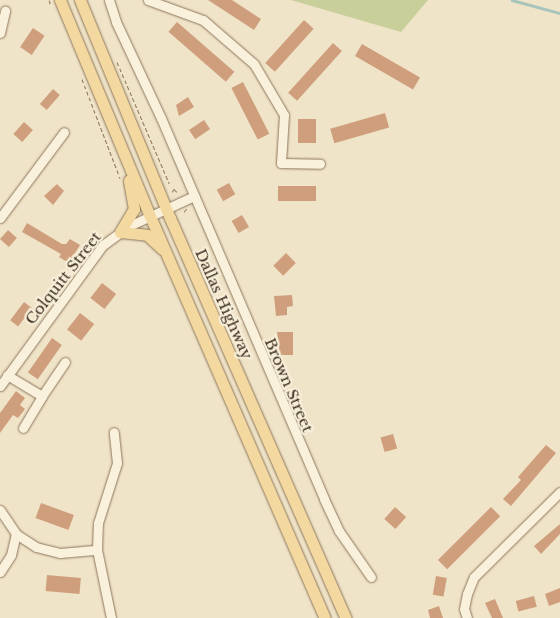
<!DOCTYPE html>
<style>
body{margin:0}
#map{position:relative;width:560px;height:618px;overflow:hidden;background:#f0e4c8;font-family:"Libre Baskerville",serif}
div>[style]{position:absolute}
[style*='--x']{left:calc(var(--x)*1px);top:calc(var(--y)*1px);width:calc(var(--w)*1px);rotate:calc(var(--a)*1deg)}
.green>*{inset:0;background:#c9cf9b}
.stream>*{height:2.5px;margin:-1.25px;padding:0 1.25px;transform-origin:1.25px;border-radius:1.25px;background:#a9c4bc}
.building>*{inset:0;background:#cf9f7d;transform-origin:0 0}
.path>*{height:1px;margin-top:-0.5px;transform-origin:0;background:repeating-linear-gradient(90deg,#8d765c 0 4px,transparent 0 6.5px)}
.roads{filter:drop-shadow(0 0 1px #8d765c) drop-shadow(0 0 1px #8d765c)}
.minor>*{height:9px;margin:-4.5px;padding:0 4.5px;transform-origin:4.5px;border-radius:4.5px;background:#faf1dc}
.major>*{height:11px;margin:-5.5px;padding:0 5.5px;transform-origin:5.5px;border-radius:5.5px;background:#f3d9a0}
span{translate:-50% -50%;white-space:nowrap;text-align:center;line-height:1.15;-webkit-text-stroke:4.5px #f7eed8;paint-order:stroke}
.street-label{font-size:15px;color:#3d2e20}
</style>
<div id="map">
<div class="green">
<i style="clip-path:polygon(291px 0,428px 0,401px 32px)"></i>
</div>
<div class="stream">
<i style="--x:512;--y:0;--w:50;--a:15.2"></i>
</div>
<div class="building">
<i style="clip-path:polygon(208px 0,232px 0,261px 19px,254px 30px)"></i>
<i style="left:304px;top:20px;width:13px;height:58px;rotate:42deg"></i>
<i style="left:177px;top:22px;width:76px;height:13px;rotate:41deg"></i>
<i style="left:33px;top:28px;width:14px;height:23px;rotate:34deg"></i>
<i style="left:333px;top:43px;width:12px;height:67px;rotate:42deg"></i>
<i style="left:362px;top:44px;width:67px;height:14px;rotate:30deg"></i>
<i style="left:243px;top:82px;width:58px;height:13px;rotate:63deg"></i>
<i style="left:53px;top:89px;width:9px;height:20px;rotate:41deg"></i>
<i style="clip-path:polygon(188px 97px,194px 107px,179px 116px,176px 105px)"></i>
<i style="left:385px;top:113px;width:15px;height:57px;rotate:74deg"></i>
<i style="left:298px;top:119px;width:18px;height:24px"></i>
<i style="left:204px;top:120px;width:11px;height:18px;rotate:56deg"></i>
<i style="left:24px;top:122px;width:12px;height:16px;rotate:42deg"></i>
<i style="left:229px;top:183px;width:13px;height:14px;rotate:61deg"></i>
<i style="clip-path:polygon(57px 184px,64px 191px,53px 205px,44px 196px)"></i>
<i style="left:316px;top:186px;width:15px;height:38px;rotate:90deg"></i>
<i style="left:242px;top:215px;width:14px;height:12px;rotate:60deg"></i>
<i style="clip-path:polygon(27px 223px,62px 244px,66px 244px,70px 239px,80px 245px,69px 263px,59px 257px,61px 254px,22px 232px)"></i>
<i style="left:8px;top:230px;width:12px;height:12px;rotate:42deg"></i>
<i style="left:286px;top:253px;width:14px;height:18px;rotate:45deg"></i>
<i style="left:102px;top:283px;width:18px;height:19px;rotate:38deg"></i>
<i style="clip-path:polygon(292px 295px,293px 306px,287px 307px,287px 315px,276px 316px,274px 296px)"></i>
<i style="left:24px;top:302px;width:10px;height:23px;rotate:37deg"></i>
<i style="left:80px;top:313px;width:18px;height:21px;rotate:38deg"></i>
<i style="clip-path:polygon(277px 332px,293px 332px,293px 355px,280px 355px)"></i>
<i style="left:52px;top:338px;width:12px;height:42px;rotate:35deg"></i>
<i style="clip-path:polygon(16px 391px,25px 398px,20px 405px,25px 409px,18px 418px,13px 415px,0 433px,0 413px)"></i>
<i style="left:393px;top:434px;width:15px;height:13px;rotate:74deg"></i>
<i style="clip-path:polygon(546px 445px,556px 453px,511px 506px,503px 499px,521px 480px,518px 477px)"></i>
<i style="left:41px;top:503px;width:35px;height:16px;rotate:20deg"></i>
<i style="left:395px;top:507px;width:15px;height:16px;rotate:42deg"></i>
<i style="left:491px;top:507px;width:13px;height:75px;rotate:45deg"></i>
<i style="clip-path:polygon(560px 524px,560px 534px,541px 554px,534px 546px)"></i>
<i style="left:47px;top:575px;width:34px;height:16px;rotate:5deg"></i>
<i style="left:436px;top:576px;width:11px;height:19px;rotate:10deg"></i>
<i style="clip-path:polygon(560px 588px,560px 602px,549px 606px,545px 594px)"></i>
<i style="left:534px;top:596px;width:11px;height:19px;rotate:75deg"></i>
<i style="clip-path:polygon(495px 599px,503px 618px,492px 618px,485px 603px)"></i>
<i style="clip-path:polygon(439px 606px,443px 618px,430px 618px,428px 610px)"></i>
</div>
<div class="path">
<i style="--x:49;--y:0;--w:6;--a:72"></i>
<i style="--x:117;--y:62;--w:132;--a:66.7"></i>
<i style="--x:82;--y:79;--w:106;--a:69"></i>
<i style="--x:172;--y:192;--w:4;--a:-56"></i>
<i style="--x:174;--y:189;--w:4;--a:45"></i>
<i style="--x:184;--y:212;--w:5;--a:-53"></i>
</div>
<div class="roads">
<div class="minor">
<i style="--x:109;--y:0;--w:23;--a:72"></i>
<i style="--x:116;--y:22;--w:106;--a:64.9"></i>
<i style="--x:161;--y:118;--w:414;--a:66.8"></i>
<i style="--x:324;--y:499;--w:35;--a:65"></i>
<i style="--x:339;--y:531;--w:56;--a:55.2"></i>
<i style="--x:148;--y:0;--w:59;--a:20"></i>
<i style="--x:203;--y:20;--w:67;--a:40.8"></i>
<i style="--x:254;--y:64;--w:59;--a:59.5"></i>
<i style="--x:284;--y:115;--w:48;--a:93.6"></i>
<i style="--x:281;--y:163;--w:39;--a:1"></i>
<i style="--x:0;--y:33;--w:23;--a:-77"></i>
<i style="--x:0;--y:218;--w:107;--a:-53.3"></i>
<i style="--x:7;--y:375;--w:41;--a:31"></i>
<i style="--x:42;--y:396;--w:41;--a:-55.9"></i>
<i style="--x:0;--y:386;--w:175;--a:-53.9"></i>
<i style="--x:103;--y:245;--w:32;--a:-36"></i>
<i style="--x:129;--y:226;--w:72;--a:-24.8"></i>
<i style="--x:23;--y:428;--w:37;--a:-59"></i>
<i style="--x:0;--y:510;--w:29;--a:56"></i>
<i style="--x:16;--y:534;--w:24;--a:33"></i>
<i style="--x:36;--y:547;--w:25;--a:14"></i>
<i style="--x:60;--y:553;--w:37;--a:-5"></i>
<i style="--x:0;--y:572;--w:20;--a:-57"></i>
<i style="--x:11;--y:555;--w:22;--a:-77"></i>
<i style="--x:111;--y:618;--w:69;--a:-101.6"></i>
<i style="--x:97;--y:550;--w:27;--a:-88"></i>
<i style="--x:98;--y:523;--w:63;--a:-72.4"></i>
<i style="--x:117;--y:463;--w:31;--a:-96"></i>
<i style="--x:467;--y:618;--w:9;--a:-108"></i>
<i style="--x:464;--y:609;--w:15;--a:-79"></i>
<i style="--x:467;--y:594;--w:18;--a:-68"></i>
<i style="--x:474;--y:577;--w:121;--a:-44.7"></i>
</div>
<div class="major">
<i style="--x:60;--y:0;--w:234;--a:67.4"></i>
<i style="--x:150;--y:216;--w:438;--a:66.5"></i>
<i style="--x:80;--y:0;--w:236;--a:67.6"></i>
<i style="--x:170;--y:218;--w:437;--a:66.3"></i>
<i style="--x:120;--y:232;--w:27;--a:-59"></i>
<i style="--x:134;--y:209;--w:29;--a:-100"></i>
<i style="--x:120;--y:232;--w:27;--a:6"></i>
<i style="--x:147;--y:235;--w:21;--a:43"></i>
</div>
</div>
<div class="street-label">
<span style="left:63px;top:278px;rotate:-52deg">Colquitt Street</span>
<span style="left:224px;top:304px;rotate:66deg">Dallas Highway</span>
<span style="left:289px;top:385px;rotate:67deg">Brown Street</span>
</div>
</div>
